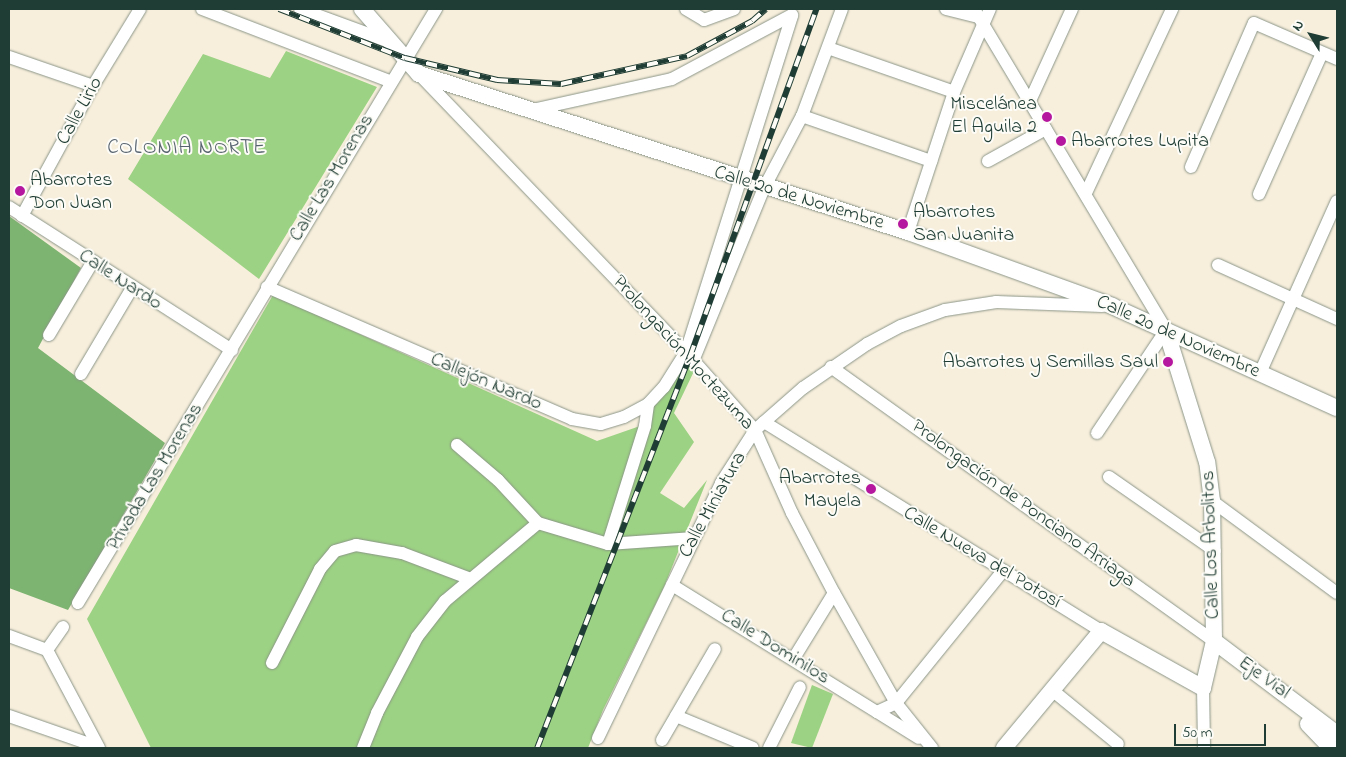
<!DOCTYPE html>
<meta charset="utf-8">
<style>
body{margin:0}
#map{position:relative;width:1346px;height:757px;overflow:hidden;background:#f7eedc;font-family:"Indie Flower",sans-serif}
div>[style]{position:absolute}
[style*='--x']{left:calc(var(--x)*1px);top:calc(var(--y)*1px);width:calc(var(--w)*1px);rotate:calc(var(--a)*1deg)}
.green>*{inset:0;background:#9cd283}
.forest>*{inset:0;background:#7db471}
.roads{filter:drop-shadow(0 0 1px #8b9688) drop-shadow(0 0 1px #8b9688)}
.minor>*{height:12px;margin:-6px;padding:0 6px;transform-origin:6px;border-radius:6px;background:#fff}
.major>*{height:16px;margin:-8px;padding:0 8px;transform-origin:8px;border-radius:8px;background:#fff}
.rail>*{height:5.5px;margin-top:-2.75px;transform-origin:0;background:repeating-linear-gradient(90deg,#fdfcf7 0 11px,#1f3d34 0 22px);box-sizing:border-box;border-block:1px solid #1f3d34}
.dots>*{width:14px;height:14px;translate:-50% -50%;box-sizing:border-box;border:2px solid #fdfcf7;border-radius:50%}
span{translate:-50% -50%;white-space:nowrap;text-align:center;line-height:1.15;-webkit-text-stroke:4px #fdfcf7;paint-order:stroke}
.poi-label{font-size:20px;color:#1f3d34}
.right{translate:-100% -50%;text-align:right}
.left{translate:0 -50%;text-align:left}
.street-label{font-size:20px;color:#1f3d34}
.neighbourhood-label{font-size:21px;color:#57636f;letter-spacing:1px}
.frame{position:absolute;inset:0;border:10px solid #1f3d34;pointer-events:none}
.north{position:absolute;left:1286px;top:10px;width:50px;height:50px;-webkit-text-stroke:4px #fdfcf7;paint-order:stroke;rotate:306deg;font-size:14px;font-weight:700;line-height:20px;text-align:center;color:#1f3d34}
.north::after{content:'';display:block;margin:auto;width:18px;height:22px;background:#1f3d34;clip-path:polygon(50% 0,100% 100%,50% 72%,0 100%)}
.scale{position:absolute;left:1174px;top:724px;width:92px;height:22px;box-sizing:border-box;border:2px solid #1f3d34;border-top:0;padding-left:6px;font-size:15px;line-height:18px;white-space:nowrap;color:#1f3d34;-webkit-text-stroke:4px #fdfcf7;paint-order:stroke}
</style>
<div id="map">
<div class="green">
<i style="clip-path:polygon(286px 51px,377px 87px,259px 279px,128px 179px,203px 54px,270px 78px)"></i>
<i style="clip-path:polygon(273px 295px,597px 441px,640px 426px,684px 358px,696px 367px,674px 413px,694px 442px,660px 493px,684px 508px,707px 480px,664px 587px,603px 710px,588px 748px,151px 748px,87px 619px)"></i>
<i style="clip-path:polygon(812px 685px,833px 694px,812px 748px,791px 743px)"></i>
</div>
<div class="forest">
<i style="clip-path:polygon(9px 216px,81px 268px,38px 348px,165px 443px,68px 610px,9px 588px)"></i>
</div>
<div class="roads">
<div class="minor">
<i style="--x:202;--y:9;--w:201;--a:21"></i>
<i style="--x:300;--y:9;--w:96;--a:20.1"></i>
<i style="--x:686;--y:9;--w:21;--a:31"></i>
<i style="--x:704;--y:20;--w:32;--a:-20"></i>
<i style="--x:946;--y:9;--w:34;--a:14"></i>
<i style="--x:974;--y:9;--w:374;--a:59.1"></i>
<i style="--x:1166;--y:330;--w:124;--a:123.8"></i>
<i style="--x:828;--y:48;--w:133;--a:19.2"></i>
<i style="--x:9;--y:57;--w:89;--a:19"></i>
<i style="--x:419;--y:74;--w:385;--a:46.2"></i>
<i style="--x:686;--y:352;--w:104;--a:48.5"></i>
<i style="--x:755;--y:430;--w:91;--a:66"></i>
<i style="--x:792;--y:513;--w:90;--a:62.3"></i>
<i style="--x:834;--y:593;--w:126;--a:60.6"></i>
<i style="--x:896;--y:703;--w:58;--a:51.3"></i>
<i style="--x:1029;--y:103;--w:103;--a:-65.4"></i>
<i style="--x:532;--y:110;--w:143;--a:-12.5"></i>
<i style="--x:672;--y:79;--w:136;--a:-28.1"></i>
<i style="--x:802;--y:116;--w:137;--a:19.2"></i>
<i style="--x:988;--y:161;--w:66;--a:-28.9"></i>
<i style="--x:1191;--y:167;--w:157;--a:-66.4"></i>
<i style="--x:1254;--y:23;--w:90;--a:23.4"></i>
<i style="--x:1086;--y:193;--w:203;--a:-64.9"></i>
<i style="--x:1259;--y:194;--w:154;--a:-65.9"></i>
<i style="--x:9;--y:207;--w:265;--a:32.7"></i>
<i style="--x:22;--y:216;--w:148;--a:-61.4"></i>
<i style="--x:93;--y:86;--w:90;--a:-58.6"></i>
<i style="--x:908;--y:232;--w:147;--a:-71.8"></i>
<i style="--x:954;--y:92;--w:90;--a:-66.6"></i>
<i style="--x:1218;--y:265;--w:131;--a:24.4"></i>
<i style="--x:267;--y:287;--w:332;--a:23.4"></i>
<i style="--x:572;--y:419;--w:29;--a:10"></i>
<i style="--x:601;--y:424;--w:24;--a:-17"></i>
<i style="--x:624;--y:417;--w:27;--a:-28"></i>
<i style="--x:648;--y:404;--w:23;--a:-47"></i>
<i style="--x:664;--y:387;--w:41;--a:-57.8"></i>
<i style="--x:686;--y:352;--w:353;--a:-72.5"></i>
<i style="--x:49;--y:335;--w:84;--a:-59.2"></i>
<i style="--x:693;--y:361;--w:187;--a:-67.7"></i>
<i style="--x:764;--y:188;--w:81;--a:-62.2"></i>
<i style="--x:802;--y:116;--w:114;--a:-69.5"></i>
<i style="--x:831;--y:367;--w:471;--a:35.6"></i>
<i style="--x:1260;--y:373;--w:188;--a:-65.9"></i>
<i style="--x:81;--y:374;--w:100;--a:-59.3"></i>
<i style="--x:764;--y:422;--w:397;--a:31.8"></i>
<i style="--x:457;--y:445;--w:54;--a:40.5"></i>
<i style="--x:498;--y:480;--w:59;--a:47.1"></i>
<i style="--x:538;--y:523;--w:73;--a:16.7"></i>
<i style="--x:608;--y:544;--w:86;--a:-4"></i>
<i style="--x:1109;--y:477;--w:129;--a:34.9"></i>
<i style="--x:1212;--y:501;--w:155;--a:36.4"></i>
<i style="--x:608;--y:544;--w:124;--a:-72.6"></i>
<i style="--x:645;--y:426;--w:22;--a:-82"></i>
<i style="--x:672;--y:585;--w:241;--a:31.8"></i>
<i style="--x:877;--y:712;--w:21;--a:-25"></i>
<i style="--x:896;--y:703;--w:170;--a:-51"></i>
<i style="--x:78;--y:603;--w:694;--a:-58.92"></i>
<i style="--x:9;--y:636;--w:40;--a:20.2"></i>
<i style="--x:47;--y:650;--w:111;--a:62"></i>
<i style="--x:47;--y:650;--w:28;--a:-55"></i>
<i style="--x:794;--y:658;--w:76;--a:-58.4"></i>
<i style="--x:272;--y:663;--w:106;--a:-62.9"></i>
<i style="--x:320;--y:569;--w:23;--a:-50"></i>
<i style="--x:335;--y:551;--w:22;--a:-16"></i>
<i style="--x:356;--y:545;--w:47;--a:9.9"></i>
<i style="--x:402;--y:553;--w:71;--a:20.7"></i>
<i style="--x:1203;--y:688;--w:60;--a:89"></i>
<i style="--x:1052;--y:690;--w:85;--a:39.3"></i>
<i style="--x:877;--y:712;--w:49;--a:31.8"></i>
<i style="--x:9;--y:716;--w:94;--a:19.2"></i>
<i style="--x:676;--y:716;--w:83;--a:22.6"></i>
<i style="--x:598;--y:738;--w:283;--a:-64.2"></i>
<i style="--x:721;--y:483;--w:63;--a:-57.3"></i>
<i style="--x:755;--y:430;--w:64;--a:-41.2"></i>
<i style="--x:803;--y:388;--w:78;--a:-34.5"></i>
<i style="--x:867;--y:344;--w:38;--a:-28"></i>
<i style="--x:901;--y:326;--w:47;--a:-20"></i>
<i style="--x:945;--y:310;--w:52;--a:-8.9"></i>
<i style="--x:996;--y:302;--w:106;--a:2.2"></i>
<i style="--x:662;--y:740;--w:105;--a:-59.8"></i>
<i style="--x:363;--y:748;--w:38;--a:-68"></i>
<i style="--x:377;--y:713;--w:86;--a:-62.2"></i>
<i style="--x:417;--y:637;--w:46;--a:-52.1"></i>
<i style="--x:445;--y:601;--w:121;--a:-40"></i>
<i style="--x:769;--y:748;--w:68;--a:-63.1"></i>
</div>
<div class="major">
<i style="--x:362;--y:9;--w:86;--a:48.8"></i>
<i style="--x:419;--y:74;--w:514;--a:17.91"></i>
<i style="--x:908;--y:232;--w:217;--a:19.9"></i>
<i style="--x:1112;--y:306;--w:247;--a:24.4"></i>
<i style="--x:1214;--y:641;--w:154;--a:37.1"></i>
<i style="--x:1308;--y:724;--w:33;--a:46"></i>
<i style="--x:1004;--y:748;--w:152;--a:-50.3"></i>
<i style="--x:1101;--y:631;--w:117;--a:29.2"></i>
<i style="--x:1203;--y:688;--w:48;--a:-76.8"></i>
<i style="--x:1214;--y:641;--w:140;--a:-90.8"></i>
<i style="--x:1212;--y:501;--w:39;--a:-97"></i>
<i style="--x:1207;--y:462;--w:138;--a:-107.3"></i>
</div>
</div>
<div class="rail">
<i style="--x:279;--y:9;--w:135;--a:21.3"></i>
<i style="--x:405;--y:58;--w:95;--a:13.4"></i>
<i style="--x:497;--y:80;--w:64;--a:3.6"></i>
<i style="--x:561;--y:84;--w:129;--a:-12.5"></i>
<i style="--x:687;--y:56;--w:74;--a:-28.3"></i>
<i style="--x:752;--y:21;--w:18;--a:-41"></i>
<i style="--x:537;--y:748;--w:421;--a:-68.7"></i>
<i style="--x:690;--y:356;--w:369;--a:-70"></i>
</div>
<div class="dots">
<i style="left:1047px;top:117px;background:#b5179e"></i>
<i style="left:1061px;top:141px;background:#b5179e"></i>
<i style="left:20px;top:191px;background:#b5179e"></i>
<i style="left:903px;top:224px;background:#b5179e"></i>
<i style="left:1168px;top:362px;background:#b5179e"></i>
<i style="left:871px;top:489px;background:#b5179e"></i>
</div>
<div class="poi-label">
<span class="right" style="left:1037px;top:116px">Miscelánea<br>El Aguila 2</span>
<span class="left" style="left:1071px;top:141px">Abarrotes Lupita</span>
<span class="left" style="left:30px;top:192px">Abarrotes<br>Don Juan</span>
<span class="left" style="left:913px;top:224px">Abarrotes<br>San Juanita</span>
<span class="right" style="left:1158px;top:362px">Abarrotes y Semillas Saul</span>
<span class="right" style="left:861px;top:490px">Abarrotes<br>Mayela</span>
</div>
<div class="street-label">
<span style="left:80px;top:111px;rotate:-61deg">Calle Lirio</span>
<span style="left:332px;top:178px;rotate:-59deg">Calle Las Morenas</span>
<span style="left:799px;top:198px;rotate:17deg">Calle 20 de Noviembre</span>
<span style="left:120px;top:280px;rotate:33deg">Calle Nardo</span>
<span style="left:1178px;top:337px;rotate:24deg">Calle 20 de Noviembre</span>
<span style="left:683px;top:353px;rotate:48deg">Prolongación Moctezuma</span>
<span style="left:486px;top:382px;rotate:23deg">Callejón Nardo</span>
<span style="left:155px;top:477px;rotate:-59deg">Privada Las Morenas</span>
<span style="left:1023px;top:504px;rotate:36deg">Prolongación de Ponciano Arriaga</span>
<span style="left:713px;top:505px;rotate:-61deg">Calle Miniatura</span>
<span style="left:1211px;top:545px;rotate:-92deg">Calle Los Arbolitos</span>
<span style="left:982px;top:558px;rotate:31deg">Calle Nueva del Potosí</span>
<span style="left:775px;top:647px;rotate:32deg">Calle Dominilos</span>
<span style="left:1264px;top:678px;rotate:36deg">Eje Vial</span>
</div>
<div class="neighbourhood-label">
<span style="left:187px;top:148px">COLONIA NORTE</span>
</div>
<div class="frame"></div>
<div class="north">N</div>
<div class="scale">50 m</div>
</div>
